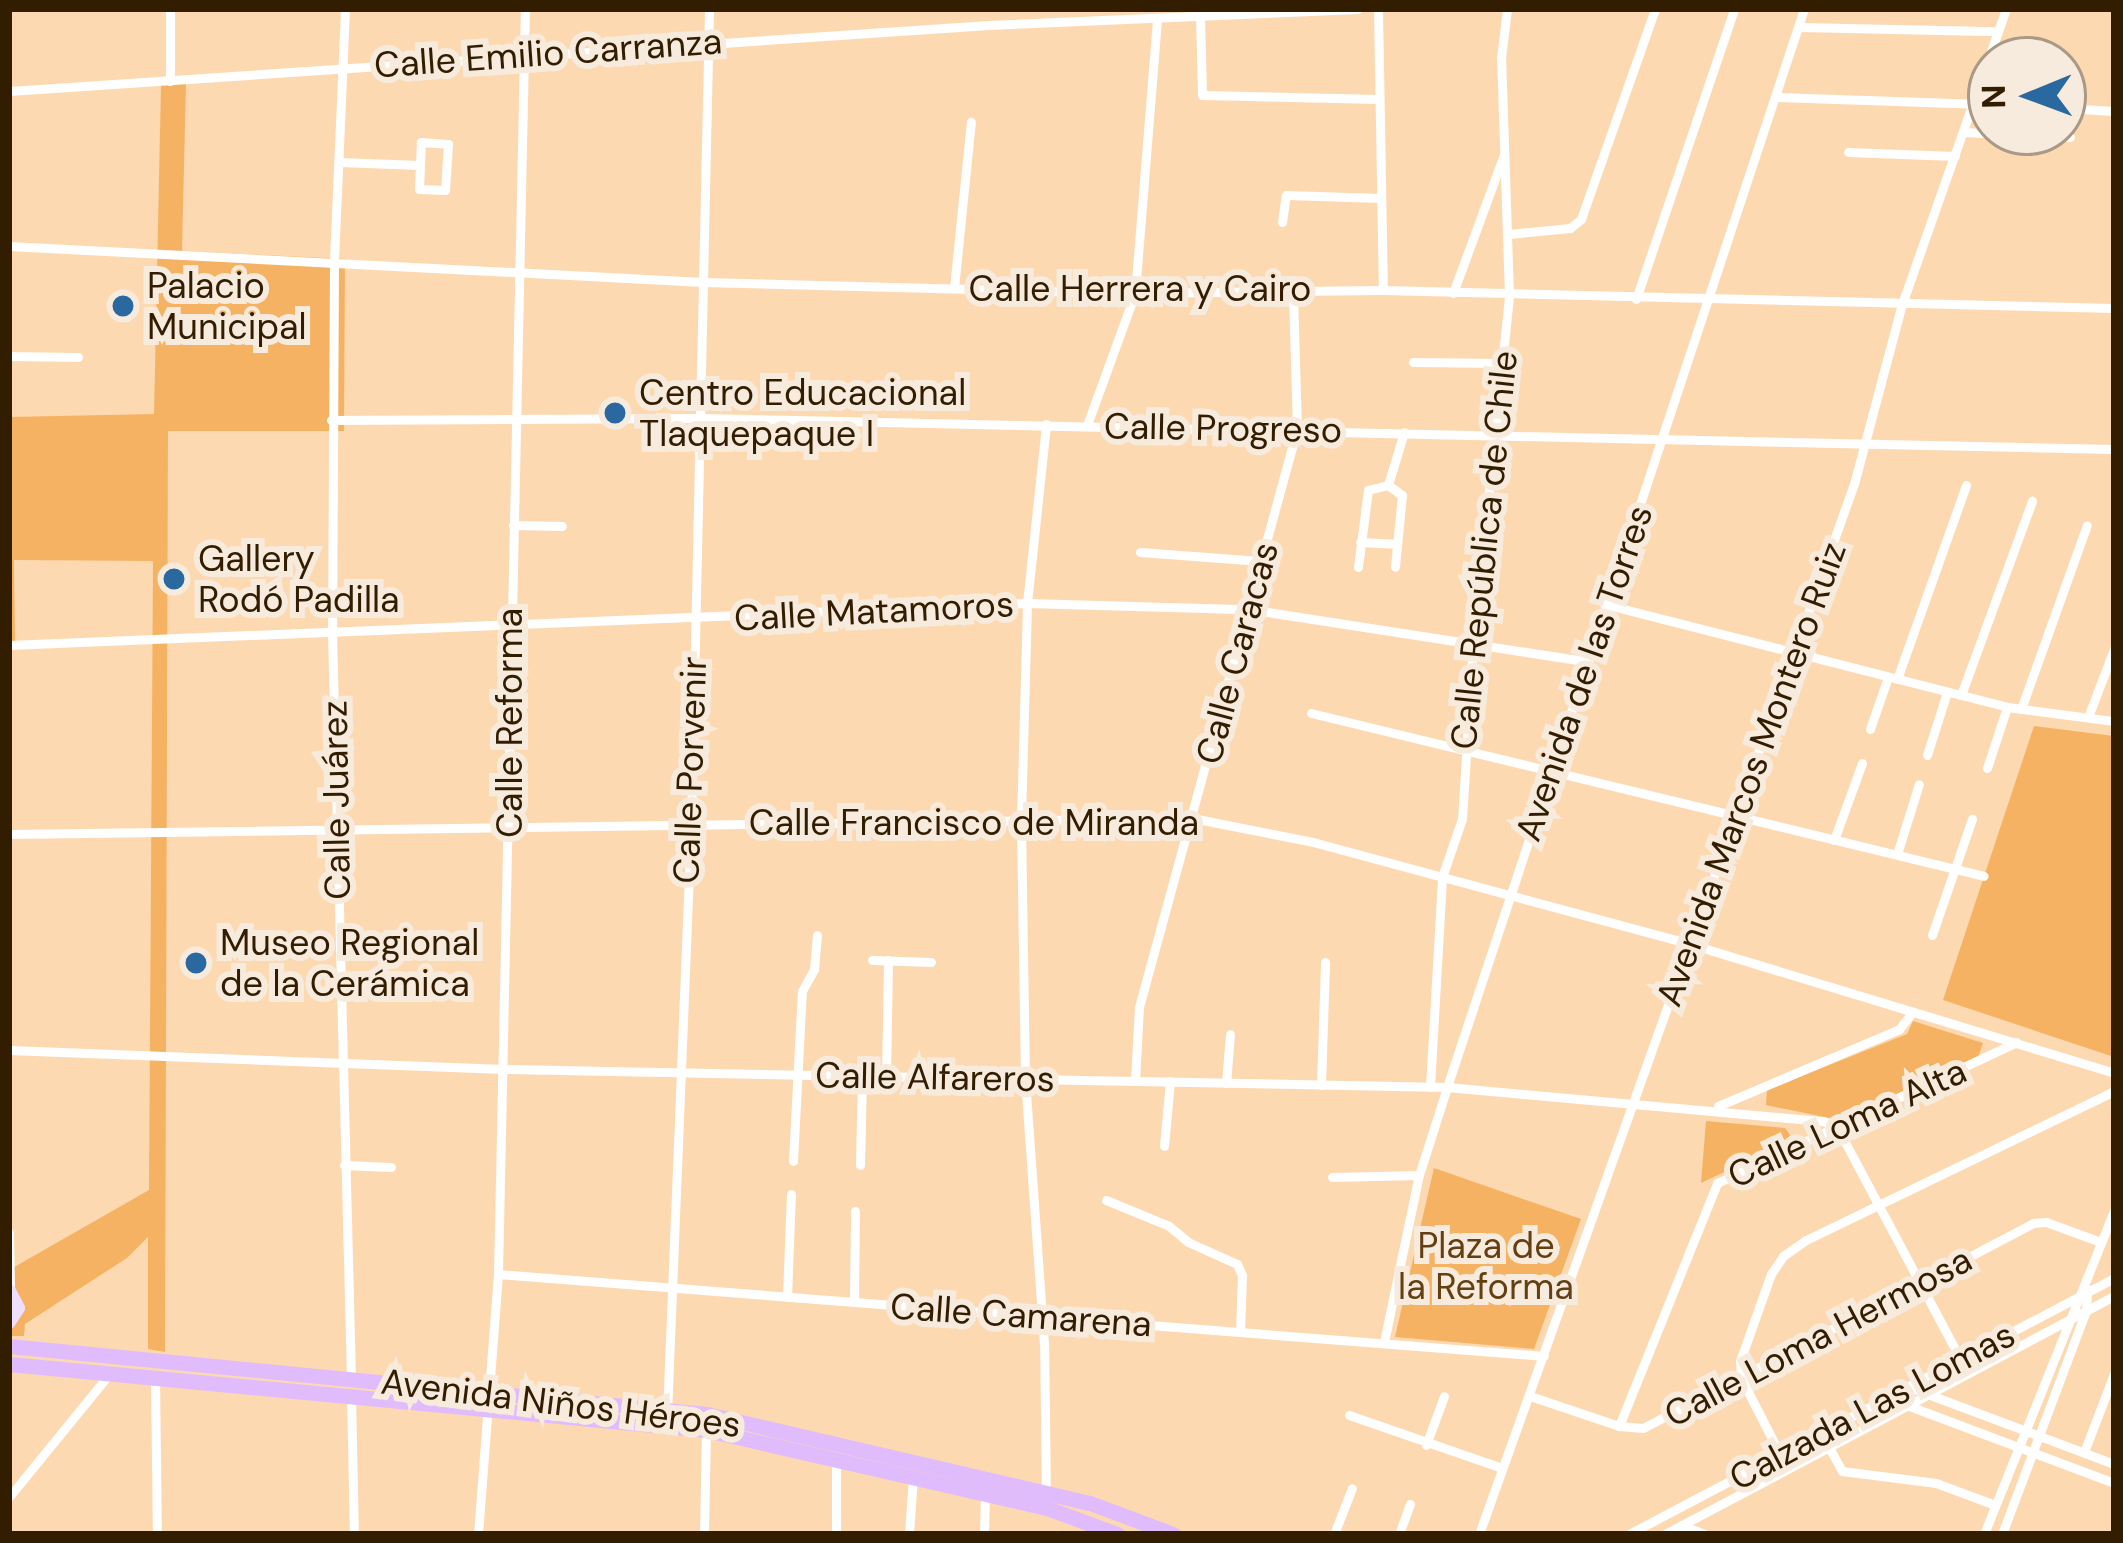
<!DOCTYPE html>
<meta charset="utf-8">
<style>
body{margin:0}
#map{position:relative;width:2123px;height:1543px;overflow:hidden;background:#fdd9b2;font-family:"DM Sans",sans-serif}
div>[style]{position:absolute}
[style*='--x']{left:calc(var(--x)*1px);top:calc(var(--y)*1px);width:calc(var(--w)*1px);rotate:calc(var(--a)*1deg)}
.green>*{inset:0;background:#f6b263}
.street>*{height:9px;margin:-4.5px;padding:0 4.5px;transform-origin:4.5px;border-radius:4.5px;background:#fff}
.secondary>*{height:14px;margin:-7px;padding:0 7px;transform-origin:7px;border-radius:7px;background:#f0defe}
.primary>*{height:15px;margin:-7.5px;padding:0 7.5px;transform-origin:7.5px;border-radius:7.5px;background:#e0bcfd}
.dots>*{width:33px;height:33px;translate:-50% -50%;box-sizing:border-box;border:6px solid #f7ebde;border-radius:50%}
span{translate:-50% -50%;white-space:nowrap;text-align:center;line-height:1.15;-webkit-text-stroke:12px #f7ebde;paint-order:stroke}
.street-label{font-size:36px;color:#331d01}
.poi-label{font-size:36px;color:#331d01}
.left{translate:0 -50%;text-align:left}
.park-label{font-size:36px;color:#633f11}
.frame{position:absolute;inset:0;border:12px solid #331d01;pointer-events:none}
.north{position:absolute;left:1967px;top:36px;width:120px;height:120px;box-sizing:border-box;background:#f7ebde;border:3px solid #a99986;border-radius:50%;rotate:269deg;font-size:33px;font-weight:700;line-height:48px;text-align:center;color:#331d01}
.north::after{content:'';display:block;margin:auto;width:42px;height:54px;background:#2a699f;clip-path:polygon(50% 0,100% 100%,50% 72%,0 100%)}
</style>
<div id="map">
<div class="green">
<i style="clip-path:polygon(186px 83px,182px 251px,345px 259px,344px 431px,168px 431px,165px 1352px,148px 1349px,148px 1237px,127px 1258px,25px 1324px,24px 1336px,9px 1336px,9px 1270px,149px 1190px,153px 561px,14px 560px,15px 641px,9px 641px,9px 417px,154px 414px,161px 85px)"></i>
<i style="clip-path:polygon(2034px 726px,2114px 736px,2114px 1057px,1943px 1000px)"></i>
<i style="clip-path:polygon(1913px 1021px,1983px 1043px,1978px 1057px,1839px 1120px,1766px 1105px,1767px 1090px,1907px 1034px)"></i>
<i style="clip-path:polygon(1706px 1121px,1785px 1128px,1790px 1135px,1786px 1143px,1701px 1183px)"></i>
<i style="clip-path:polygon(1434px 1168px,1581px 1219px,1534px 1349px,1395px 1337px)"></i>
</div>
<div class="street">
<i style="--x:345;--y:9;--w:256;--a:92.5"></i>
<i style="--x:334;--y:265;--w:367;--a:90.3"></i>
<i style="--x:332;--y:632;--w:747;--a:88.54"></i>
<i style="--x:1378;--y:9;--w:281;--a:89"></i>
<i style="--x:1200;--y:16;--w:79;--a:88.5"></i>
<i style="--x:1202;--y:95;--w:177;--a:1.3"></i>
<i style="--x:1799;--y:27;--w:199;--a:1.2"></i>
<i style="--x:170;--y:81;--w:72;--a:-90"></i>
<i style="--x:9;--y:91;--w:982;--a:-3.85"></i>
<i style="--x:989;--y:25;--w:369;--a:-2.5"></i>
<i style="--x:1776;--y:97;--w:215;--a:1.9"></i>
<i style="--x:2063;--y:108;--w:51;--a:3.4"></i>
<i style="--x:1963;--y:132;--w:107;--a:2.7"></i>
<i style="--x:421;--y:142;--w:27;--a:4"></i>
<i style="--x:448;--y:144;--w:46;--a:93.7"></i>
<i style="--x:445;--y:190;--w:26;--a:-178"></i>
<i style="--x:419;--y:189;--w:47;--a:-87.6"></i>
<i style="--x:1848;--y:152;--w:107;--a:2.1"></i>
<i style="--x:339;--y:162;--w:81;--a:2.1"></i>
<i style="--x:1282;--y:222;--w:27;--a:-82"></i>
<i style="--x:1286;--y:195;--w:95;--a:1.8"></i>
<i style="--x:1509;--y:234;--w:61;--a:-5.6"></i>
<i style="--x:1570;--y:228;--w:14;--a:-39"></i>
<i style="--x:1581;--y:219;--w:223;--a:-70.6"></i>
<i style="--x:9;--y:246;--w:695;--a:2.97"></i>
<i style="--x:703;--y:282;--w:432;--a:1.5"></i>
<i style="--x:1135;--y:293;--w:248;--a:-0.7"></i>
<i style="--x:1383;--y:290;--w:731;--a:1.41"></i>
<i style="--x:954;--y:288;--w:167;--a:-84.2"></i>
<i style="--x:1453;--y:293;--w:145;--a:-69.8"></i>
<i style="--x:1636;--y:299;--w:306;--a:-71.3"></i>
<i style="--x:9;--y:356;--w:69;--a:0.8"></i>
<i style="--x:1413;--y:362;--w:89;--a:0.6"></i>
<i style="--x:331;--y:420;--w:370;--a:-0.3"></i>
<i style="--x:701;--y:418;--w:1413;--a:1.26"></i>
<i style="--x:1087;--y:425;--w:140;--a:-70"></i>
<i style="--x:1135;--y:293;--w:276;--a:-85.4"></i>
<i style="--x:1388;--y:485;--w:55;--a:-73.2"></i>
<i style="--x:513;--y:525;--w:49;--a:1.2"></i>
<i style="--x:1360;--y:542;--w:35;--a:3"></i>
<i style="--x:1140;--y:552;--w:121;--a:4.3"></i>
<i style="--x:1358;--y:567;--w:78;--a:-82.6"></i>
<i style="--x:1368;--y:490;--w:21;--a:-14"></i>
<i style="--x:1388;--y:485;--w:17;--a:36"></i>
<i style="--x:1402;--y:495;--w:72;--a:95.6"></i>
<i style="--x:1604;--y:604;--w:416;--a:14.3"></i>
<i style="--x:2007;--y:707;--w:108;--a:7.5"></i>
<i style="--x:9;--y:645;--w:1019;--a:-2.36"></i>
<i style="--x:1027;--y:603;--w:221;--a:1.6"></i>
<i style="--x:1248;--y:609;--w:340;--a:8.8"></i>
<i style="--x:1897;--y:679;--w:206;--a:-70.4"></i>
<i style="--x:1961;--y:695;--w:207;--a:-69.9"></i>
<i style="--x:2021;--y:709;--w:195;--a:-70.3"></i>
<i style="--x:1311;--y:713;--w:692;--a:13.61"></i>
<i style="--x:2088;--y:717;--w:73;--a:-69.1"></i>
<i style="--x:1870;--y:729;--w:55;--a:-70.9"></i>
<i style="--x:1927;--y:755;--w:66;--a:-72.4"></i>
<i style="--x:1987;--y:768;--w:64;--a:-71.8"></i>
<i style="--x:9;--y:834;--w:1183;--a:-0.77"></i>
<i style="--x:1192;--y:818;--w:123;--a:11.2"></i>
<i style="--x:1313;--y:842;--w:391;--a:15.1"></i>
<i style="--x:1690;--y:944;--w:443;--a:16.9"></i>
<i style="--x:1834;--y:840;--w:82;--a:-70"></i>
<i style="--x:1897;--y:854;--w:73;--a:-72.6"></i>
<i style="--x:1932;--y:935;--w:123;--a:-71"></i>
<i style="--x:872;--y:960;--w:59;--a:1.9"></i>
<i style="--x:9;--y:1050;--w:495;--a:2.2"></i>
<i style="--x:504;--y:1069;--w:943;--a:1.09"></i>
<i style="--x:1447;--y:1087;--w:378;--a:5.2"></i>
<i style="--x:1823;--y:1121;--w:15;--a:23"></i>
<i style="--x:1837;--y:1127;--w:264;--a:62"></i>
<i style="--x:886;--y:1076;--w:116;--a:-89"></i>
<i style="--x:1135;--y:1081;--w:74;--a:-86.9"></i>
<i style="--x:1139;--y:1007;--w:599;--a:-74.71"></i>
<i style="--x:1297;--y:429;--w:138;--a:-91.7"></i>
<i style="--x:1226;--y:1083;--w:49;--a:-85.3"></i>
<i style="--x:1321;--y:1085;--w:123;--a:-88.1"></i>
<i style="--x:1430;--y:1087;--w:210;--a:-86.7"></i>
<i style="--x:1442;--y:877;--w:61;--a:-71"></i>
<i style="--x:1462;--y:819;--w:174;--a:-86.4"></i>
<i style="--x:1473;--y:645;--w:352;--a:-84.1"></i>
<i style="--x:1509;--y:295;--w:237;--a:-91.9"></i>
<i style="--x:1501;--y:58;--w:49;--a:-83"></i>
<i style="--x:1718;--y:1106;--w:197;--a:-23"></i>
<i style="--x:1899;--y:1029;--w:22;--a:-51"></i>
<i style="--x:1164;--y:1146;--w:65;--a:-84.7"></i>
<i style="--x:793;--y:1161;--w:170;--a:-87"></i>
<i style="--x:802;--y:991;--w:25;--a:-61"></i>
<i style="--x:814;--y:969;--w:34;--a:-85"></i>
<i style="--x:344;--y:1165;--w:47;--a:2.4"></i>
<i style="--x:860;--y:1165;--w:89;--a:-88.7"></i>
<i style="--x:1332;--y:1177;--w:87;--a:-1.3"></i>
<i style="--x:1106;--y:1200;--w:68;--a:22.4"></i>
<i style="--x:1169;--y:1226;--w:25;--a:40"></i>
<i style="--x:1188;--y:1242;--w:54;--a:24.2"></i>
<i style="--x:1237;--y:1264;--w:12;--a:66"></i>
<i style="--x:1242;--y:1275;--w:56;--a:92"></i>
<i style="--x:9;--y:1232;--w:60;--a:89"></i>
<i style="--x:498;--y:1274;--w:1049;--a:4.48"></i>
<i style="--x:787;--y:1297;--w:103;--a:-87.8"></i>
<i style="--x:854;--y:1302;--w:91;--a:-89.4"></i>
<i style="--x:1384;--y:1342;--w:171;--a:-78.2"></i>
<i style="--x:1419;--y:1175;--w:92;--a:-72.3"></i>
<i style="--x:1447;--y:1087;--w:1136;--a:-71.68"></i>
<i style="--x:155;--y:1377;--w:157;--a:89.3"></i>
<i style="--x:1909;--y:1387;--w:219;--a:20.6"></i>
<i style="--x:351;--y:1395;--w:139;--a:88.8"></i>
<i style="--x:1530;--y:1396;--w:94;--a:18.6"></i>
<i style="--x:1619;--y:1426;--w:24;--a:5"></i>
<i style="--x:1643;--y:1428;--w:441;--a:-27.7"></i>
<i style="--x:2033;--y:1223;--w:13;--a:-4"></i>
<i style="--x:2046;--y:1222;--w:59;--a:20"></i>
<i style="--x:1888;--y:1398;--w:241;--a:20.6"></i>
<i style="--x:667;--y:1414;--w:591;--a:-87.67"></i>
<i style="--x:691;--y:823;--w:814;--a:-88.73"></i>
<i style="--x:1349;--y:1415;--w:162;--a:19.1"></i>
<i style="--x:1619;--y:1426;--w:262;--a:-68"></i>
<i style="--x:1717;--y:1183;--w:331;--a:-25.2"></i>
<i style="--x:1821;--y:1433;--w:43;--a:61.1"></i>
<i style="--x:1842;--y:1471;--w:95;--a:7.3"></i>
<i style="--x:1936;--y:1483;--w:63;--a:20.4"></i>
<i style="--x:1426;--y:1445;--w:52;--a:-69.8"></i>
<i style="--x:2084;--y:1452;--w:84;--a:-69"></i>
<i style="--x:1780;--y:1454;--w:85;--a:-117.2"></i>
<i style="--x:1741;--y:1378;--w:17;--a:-93"></i>
<i style="--x:1740;--y:1361;--w:92;--a:-70.4"></i>
<i style="--x:1771;--y:1274;--w:22;--a:-56"></i>
<i style="--x:1783;--y:1256;--w:28;--a:-35"></i>
<i style="--x:1806;--y:1240;--w:342;--a:-25.8"></i>
<i style="--x:836;--y:1459;--w:75;--a:90"></i>
<i style="--x:9;--y:1497;--w:160;--a:-50.8"></i>
<i style="--x:1046;--y:1497;--w:153;--a:-90.7"></i>
<i style="--x:1044;--y:1344;--w:267;--a:-94.1"></i>
<i style="--x:1025;--y:1078;--w:258;--a:-90.9"></i>
<i style="--x:1021;--y:820;--w:217;--a:-88.4"></i>
<i style="--x:1027;--y:603;--w:180;--a:-83.9"></i>
<i style="--x:1681;--y:1525;--w:26;--a:21"></i>
<i style="--x:478;--y:1534;--w:261;--a:-85.6"></i>
<i style="--x:498;--y:1274;--w:1265;--a:-88.78"></i>
<i style="--x:704;--y:1534;--w:104;--a:-88.9"></i>
<i style="--x:909;--y:1534;--w:57;--a:-86"></i>
<i style="--x:984;--y:1534;--w:41;--a:-88.6"></i>
<i style="--x:1334;--y:1534;--w:49;--a:-68.6"></i>
<i style="--x:1399;--y:1534;--w:32;--a:-70"></i>
<i style="--x:1479;--y:1534;--w:1115;--a:-70.35"></i>
<i style="--x:1854;--y:484;--w:186;--a:-75.1"></i>
<i style="--x:1902;--y:304;--w:313;--a:-70.6"></i>
<i style="--x:1629;--y:1534;--w:548;--a:-27.83"></i>
<i style="--x:1665;--y:1534;--w:508;--a:-27.93"></i>
<i style="--x:1984;--y:1534;--w:348;--a:-68.1"></i>
<i style="--x:2002;--y:1534;--w:238;--a:-69.4"></i>
<i style="--x:2086;--y:1311;--w:22;--a:-87"></i>
</div>
<div class="secondary">
<i style="--x:9;--y:1291;--w:19;--a:62"></i>
<i style="--x:18;--y:1308;--w:17;--a:123"></i>
</div>
<div class="primary">
<i style="--x:9;--y:1346;--w:701;--a:5.56"></i>
<i style="--x:707;--y:1414;--w:393;--a:13.1"></i>
<i style="--x:1090;--y:1503;--w:89;--a:20.5"></i>
<i style="--x:9;--y:1364;--w:700;--a:5.41"></i>
<i style="--x:706;--y:1430;--w:350;--a:12.9"></i>
<i style="--x:1047;--y:1508;--w:75;--a:20.4"></i>
</div>
<div class="dots">
<i style="left:123px;top:306px;background:#2a699f"></i>
<i style="left:615px;top:413px;background:#2a699f"></i>
<i style="left:174px;top:579px;background:#2a699f"></i>
<i style="left:196px;top:963px;background:#2a699f"></i>
</div>
<div class="street-label">
<span style="left:548px;top:53px;rotate:-4deg">Calle Emilio Carranza</span>
<span style="left:1140px;top:289px">Calle Herrera y Cairo</span>
<span style="left:1223px;top:428px;rotate:1deg">Calle Progreso</span>
<span style="left:1484px;top:550px;rotate:-84deg">Calle República de Chile</span>
<span style="left:874px;top:611px;rotate:-3deg">Calle Matamoros</span>
<span style="left:1237px;top:653px;rotate:-75deg">Calle Caracas</span>
<span style="left:1584px;top:673px;rotate:-71deg">Avenida de las Torres</span>
<span style="left:510px;top:723px;rotate:-90deg">Calle Reforma</span>
<span style="left:690px;top:770px;rotate:-88deg">Calle Porvenir</span>
<span style="left:1751px;top:774px;rotate:-70deg">Avenida Marcos Montero Ruiz</span>
<span style="left:336px;top:800px;rotate:-91deg">Calle Juárez</span>
<span style="left:974px;top:823px">Calle Francisco de Miranda</span>
<span style="left:935px;top:1077px;rotate:1deg">Calle Alfareros</span>
<span style="left:1847px;top:1123px;rotate:-25deg">Calle Loma Alta</span>
<span style="left:1021px;top:1315px;rotate:4deg">Calle Camarena</span>
<span style="left:1818px;top:1337px;rotate:-28deg">Calle Loma Hermosa</span>
<span style="left:561px;top:1403px;rotate:7deg">Avenida Niños Héroes</span>
<span style="left:1872px;top:1406px;rotate:-28deg">Calzada Las Lomas</span>
</div>
<div class="poi-label">
<span class="left" style="left:147px;top:306px">Palacio<br>Municipal</span>
<span class="left" style="left:639px;top:413px">Centro Educacional<br>Tlaquepaque I</span>
<span class="left" style="left:198px;top:579px">Gallery<br>Rodó Padilla</span>
<span class="left" style="left:220px;top:963px">Museo Regional<br>de la Cerámica</span>
</div>
<div class="park-label">
<span style="left:1486px;top:1266px">Plaza de<br>la Reforma</span>
</div>
<div class="frame"></div>
<div class="north">N</div>
</div>
